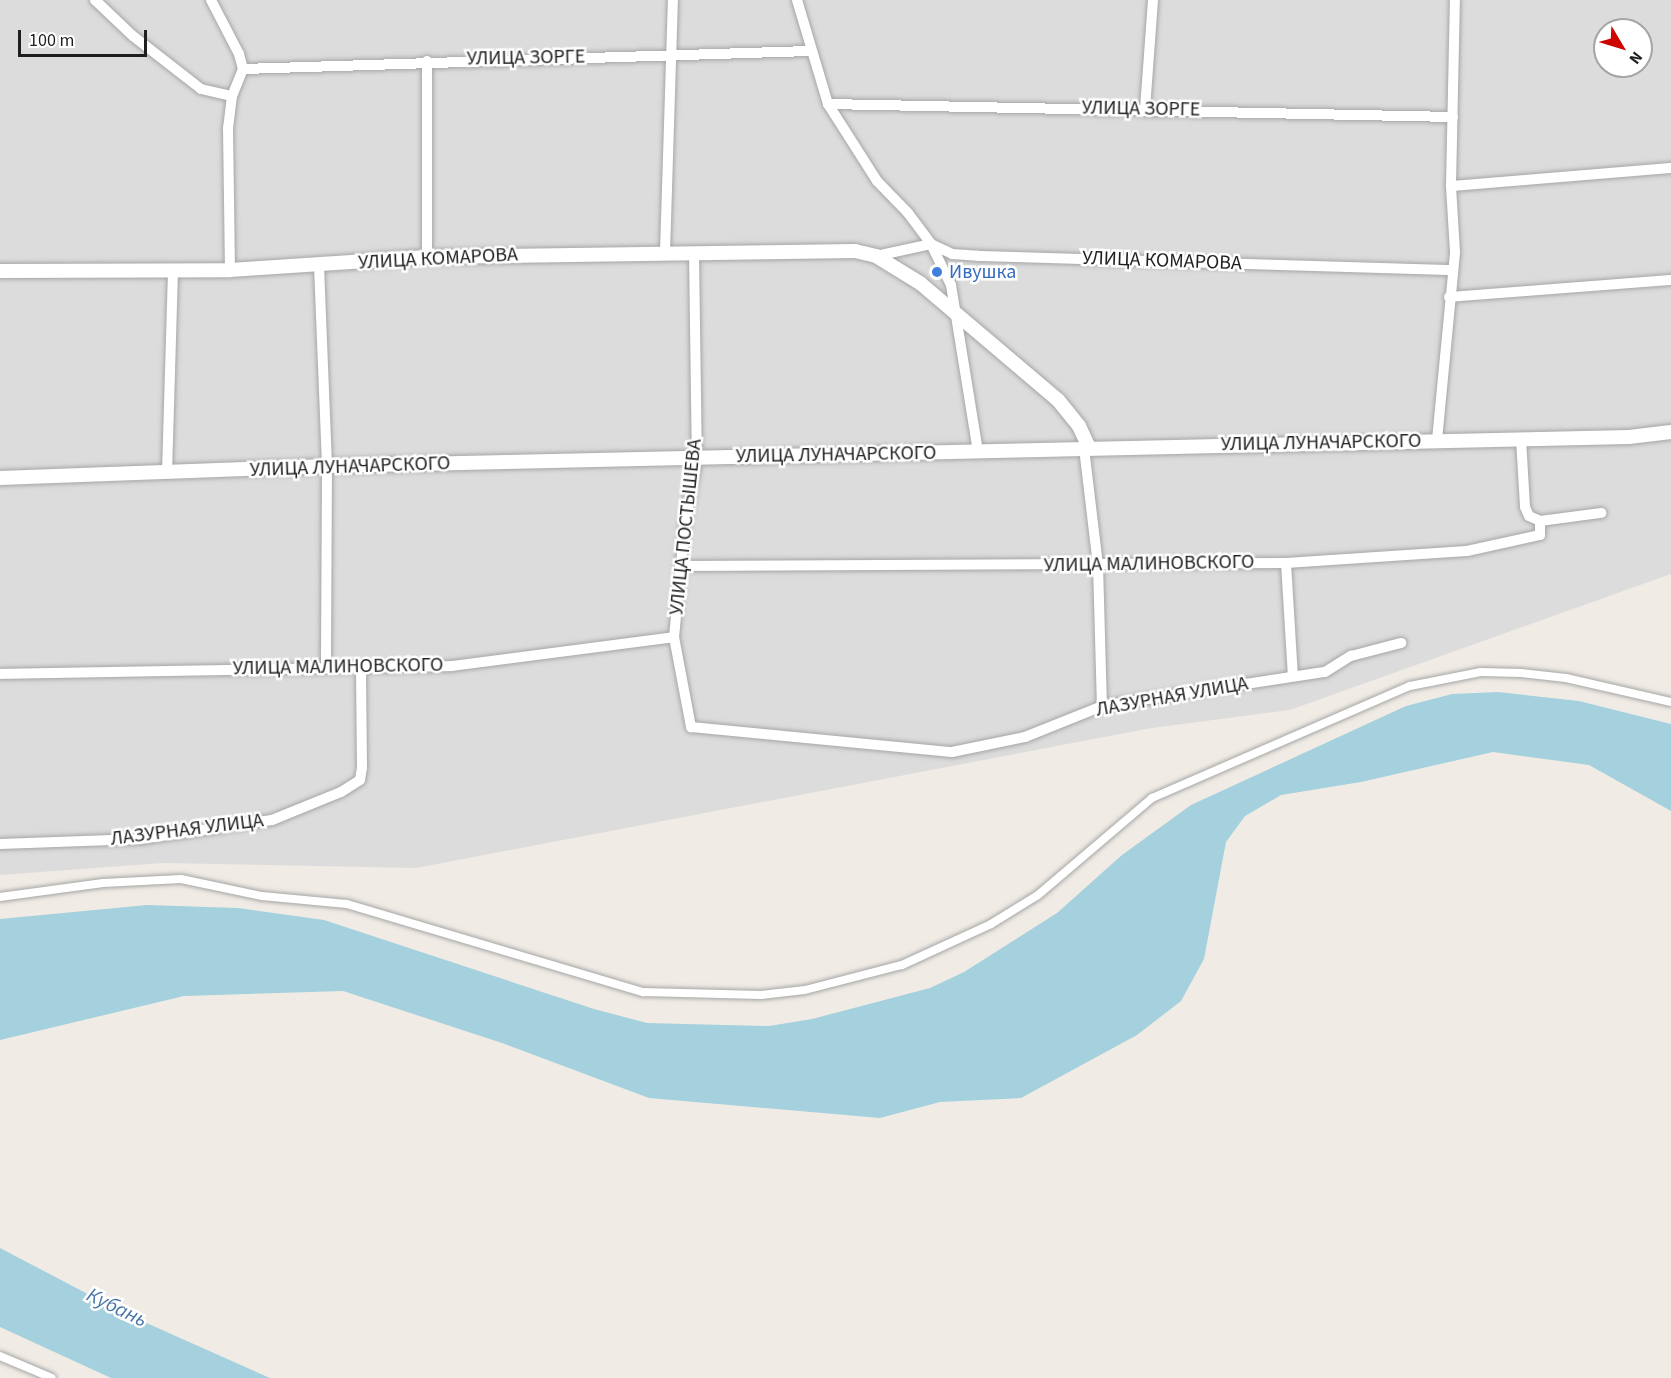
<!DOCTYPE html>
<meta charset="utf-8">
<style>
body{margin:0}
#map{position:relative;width:1671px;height:1378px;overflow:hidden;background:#f0ece5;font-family:"Source Sans 3",sans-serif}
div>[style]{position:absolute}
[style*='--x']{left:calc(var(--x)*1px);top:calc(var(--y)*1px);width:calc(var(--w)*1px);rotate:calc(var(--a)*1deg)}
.residential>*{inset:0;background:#dddcdc}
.water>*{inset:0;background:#a5d0dd}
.roads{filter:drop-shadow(0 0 2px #a6a6a6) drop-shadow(0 0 2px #a6a6a6)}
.pedestrian>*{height:8px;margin:-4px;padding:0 4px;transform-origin:4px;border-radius:4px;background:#fff}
.minor>*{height:10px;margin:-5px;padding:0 5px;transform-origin:5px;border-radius:5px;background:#fff}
.tertiary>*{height:14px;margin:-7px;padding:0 7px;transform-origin:7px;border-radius:7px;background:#fff}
.dots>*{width:16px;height:16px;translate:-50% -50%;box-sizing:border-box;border:3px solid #fff;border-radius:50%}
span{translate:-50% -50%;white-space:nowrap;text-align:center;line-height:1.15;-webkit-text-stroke:5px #fff;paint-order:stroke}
.street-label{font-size:20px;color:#1f1f1f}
.shop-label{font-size:20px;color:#366cbe}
.left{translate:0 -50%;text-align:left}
.water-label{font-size:21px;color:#4876a7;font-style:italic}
.north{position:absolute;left:1593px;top:18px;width:60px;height:60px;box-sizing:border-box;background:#fff;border:2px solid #a5a5a5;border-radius:50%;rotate:128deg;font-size:16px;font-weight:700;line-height:24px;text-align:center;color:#1f1f1f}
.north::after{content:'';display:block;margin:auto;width:21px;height:27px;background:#cd0400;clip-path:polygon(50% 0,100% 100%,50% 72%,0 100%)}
.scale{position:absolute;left:18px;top:30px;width:129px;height:27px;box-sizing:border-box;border:3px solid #1f1f1f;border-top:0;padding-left:8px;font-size:18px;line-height:21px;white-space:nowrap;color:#1f1f1f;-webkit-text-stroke:4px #fff;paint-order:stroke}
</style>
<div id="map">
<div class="residential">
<i style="clip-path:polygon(evenodd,0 0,1671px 0,1671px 574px,1290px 710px,1152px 728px,416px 868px,163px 863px,0 875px,0 0,1605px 30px,1641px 30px,1641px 66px,1605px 66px,1605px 30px)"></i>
</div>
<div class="water">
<i style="clip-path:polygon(1498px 692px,1579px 701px,1671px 724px,1671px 811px,1589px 765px,1493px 752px,1361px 782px,1281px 795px,1245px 816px,1226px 842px,1204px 959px,1181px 1001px,1137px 1035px,1021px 1098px,940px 1102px,880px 1118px,649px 1098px,502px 1043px,343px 991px,184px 996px,0 1040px,0 919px,147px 905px,238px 908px,324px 920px,594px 1009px,647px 1023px,769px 1026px,812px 1019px,930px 988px,964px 972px,1057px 913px,1122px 855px,1191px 805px,1406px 706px,1452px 694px)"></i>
<i style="clip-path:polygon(0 1248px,124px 1313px,270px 1378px,111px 1378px,0 1327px)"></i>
</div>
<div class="roads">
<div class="pedestrian">
<i style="--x:0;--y:897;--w:104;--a:-7.7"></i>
<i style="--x:103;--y:883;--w:78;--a:-2.9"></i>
<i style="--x:181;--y:879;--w:83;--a:11.9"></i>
<i style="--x:262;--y:896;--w:85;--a:5.4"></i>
<i style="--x:347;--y:904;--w:309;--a:16.6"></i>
<i style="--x:643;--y:992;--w:118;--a:1.5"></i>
<i style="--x:761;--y:995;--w:44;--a:-6.5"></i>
<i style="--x:805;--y:990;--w:100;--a:-14.5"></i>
<i style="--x:902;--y:965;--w:98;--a:-24.7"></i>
<i style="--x:991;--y:924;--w:55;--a:-31.7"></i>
<i style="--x:1038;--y:895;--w:150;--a:-40.4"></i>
<i style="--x:1152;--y:798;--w:281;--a:-23.5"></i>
<i style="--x:1410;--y:686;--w:72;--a:-11.2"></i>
<i style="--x:1481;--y:672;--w:40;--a:1.4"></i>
<i style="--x:1521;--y:673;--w:45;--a:6.3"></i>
<i style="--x:1566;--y:678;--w:108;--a:12.9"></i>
<i style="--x:0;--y:1356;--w:56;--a:22.9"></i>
</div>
<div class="minor">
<i style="--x:95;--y:0;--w:52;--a:43.5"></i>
<i style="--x:133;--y:36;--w:86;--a:37.9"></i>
<i style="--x:201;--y:89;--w:32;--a:13"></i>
<i style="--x:211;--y:0;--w:61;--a:62.6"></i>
<i style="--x:239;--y:54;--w:16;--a:75"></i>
<i style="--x:243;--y:69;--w:29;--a:112"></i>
<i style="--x:232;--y:96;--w:32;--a:97"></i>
<i style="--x:228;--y:128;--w:142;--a:89.2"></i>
<i style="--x:797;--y:0;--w:109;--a:73.4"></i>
<i style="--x:828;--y:104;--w:91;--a:57.5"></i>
<i style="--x:877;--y:181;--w:45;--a:45.9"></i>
<i style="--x:908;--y:213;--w:39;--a:53"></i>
<i style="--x:931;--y:244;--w:46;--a:64"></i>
<i style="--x:951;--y:285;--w:169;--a:80.8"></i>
<i style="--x:427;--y:61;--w:196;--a:90"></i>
<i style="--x:243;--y:69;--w:566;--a:-1.82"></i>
<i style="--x:828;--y:104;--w:625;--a:1.19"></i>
<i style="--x:1145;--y:109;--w:109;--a:-85.8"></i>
<i style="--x:1451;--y:186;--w:221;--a:-4.7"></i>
<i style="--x:665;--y:252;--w:252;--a:-88.2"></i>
<i style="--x:694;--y:253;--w:206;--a:89.2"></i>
<i style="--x:697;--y:459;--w:65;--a:100.6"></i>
<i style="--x:685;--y:523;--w:115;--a:95.5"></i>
<i style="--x:674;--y:637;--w:92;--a:79.3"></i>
<i style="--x:691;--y:727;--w:262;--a:5.5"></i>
<i style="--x:952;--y:752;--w:75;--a:-11.6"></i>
<i style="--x:1025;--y:737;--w:83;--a:-21.9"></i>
<i style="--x:1102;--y:706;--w:226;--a:-8.7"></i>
<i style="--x:1325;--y:672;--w:31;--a:-32"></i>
<i style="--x:1351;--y:656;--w:52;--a:-14.6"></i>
<i style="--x:876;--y:256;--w:56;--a:-12.3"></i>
<i style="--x:931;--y:244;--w:23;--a:25"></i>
<i style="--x:952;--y:254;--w:26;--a:4"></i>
<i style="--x:978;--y:256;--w:473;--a:1.7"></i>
<i style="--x:319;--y:266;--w:200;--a:87.7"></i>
<i style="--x:327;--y:466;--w:202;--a:90.3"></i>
<i style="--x:1449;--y:297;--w:223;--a:-4.4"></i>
<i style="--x:1521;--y:439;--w:68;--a:86.6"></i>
<i style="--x:1525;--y:507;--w:10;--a:66"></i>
<i style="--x:1529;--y:516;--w:12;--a:24"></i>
<i style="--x:1437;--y:440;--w:189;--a:-84.5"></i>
<i style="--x:1455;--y:252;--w:66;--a:-93.5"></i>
<i style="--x:1451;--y:186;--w:186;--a:-88.8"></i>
<i style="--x:1084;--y:448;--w:118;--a:83.2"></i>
<i style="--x:1098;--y:565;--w:141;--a:88.4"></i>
<i style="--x:167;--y:473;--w:203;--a:-88.3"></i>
<i style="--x:1286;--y:563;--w:113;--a:86.5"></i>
<i style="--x:680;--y:566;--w:606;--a:-0.28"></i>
<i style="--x:1286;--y:563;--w:181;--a:-3.8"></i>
<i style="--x:1467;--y:551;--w:75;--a:-12.4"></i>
<i style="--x:1540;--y:535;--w:14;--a:-90"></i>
<i style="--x:1540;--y:521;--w:62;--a:-7.5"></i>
<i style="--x:0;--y:674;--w:452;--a:-1"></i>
<i style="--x:452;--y:666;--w:224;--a:-7.4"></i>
<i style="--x:0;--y:844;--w:140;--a:-2"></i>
<i style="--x:140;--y:839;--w:133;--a:-8.2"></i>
<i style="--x:272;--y:820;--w:74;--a:-22.1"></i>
<i style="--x:341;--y:792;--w:22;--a:-32"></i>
<i style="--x:360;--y:780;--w:13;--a:-81"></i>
<i style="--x:362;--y:767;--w:100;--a:-90.6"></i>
</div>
<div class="tertiary">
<i style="--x:0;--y:271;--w:230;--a:-0.2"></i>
<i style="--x:230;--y:270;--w:197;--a:-3.8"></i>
<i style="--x:427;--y:257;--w:428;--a:-0.8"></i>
<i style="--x:855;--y:251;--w:22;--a:13"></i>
<i style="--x:876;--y:256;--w:52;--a:31.5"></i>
<i style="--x:920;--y:283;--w:181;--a:40.3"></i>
<i style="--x:1058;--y:400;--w:33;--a:51"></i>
<i style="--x:1079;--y:426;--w:23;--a:65"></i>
<i style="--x:0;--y:478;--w:327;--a:-2.1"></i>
<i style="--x:327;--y:466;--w:1302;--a:-1.28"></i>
<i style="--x:1629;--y:437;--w:42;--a:-6.8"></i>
</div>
</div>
<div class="dots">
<i style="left:937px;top:272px;background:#3f7fe0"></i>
</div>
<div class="street-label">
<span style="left:526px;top:58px;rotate:-1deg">УЛИЦА ЗОРГЕ</span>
<span style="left:1141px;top:109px;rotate:1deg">УЛИЦА ЗОРГЕ</span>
<span style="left:438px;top:259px;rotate:-3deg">УЛИЦА КОМАРОВА</span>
<span style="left:1162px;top:261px;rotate:2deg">УЛИЦА КОМАРОВА</span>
<span style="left:1321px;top:443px;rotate:-1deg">УЛИЦА ЛУНАЧАРСКОГО</span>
<span style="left:836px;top:455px;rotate:-1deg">УЛИЦА ЛУНАЧАРСКОГО</span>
<span style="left:350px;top:467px;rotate:-2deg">УЛИЦА ЛУНАЧАРСКОГО</span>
<span style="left:686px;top:527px;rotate:-84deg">УЛИЦА ПОСТЫШЕВА</span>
<span style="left:1149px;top:564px;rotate:-1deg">УЛИЦА МАЛИНОВСКОГО</span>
<span style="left:338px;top:667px;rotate:-1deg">УЛИЦА МАЛИНОВСКОГО</span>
<span style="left:1172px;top:697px;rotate:-10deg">ЛАЗУРНАЯ УЛИЦА</span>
<span style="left:187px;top:830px;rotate:-7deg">ЛАЗУРНАЯ УЛИЦА</span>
</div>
<div class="shop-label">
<span class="left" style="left:949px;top:272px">Ивушка</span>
</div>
<div class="water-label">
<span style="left:117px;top:1307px;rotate:26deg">Кубань</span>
</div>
<div class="north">N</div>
<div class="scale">100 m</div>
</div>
